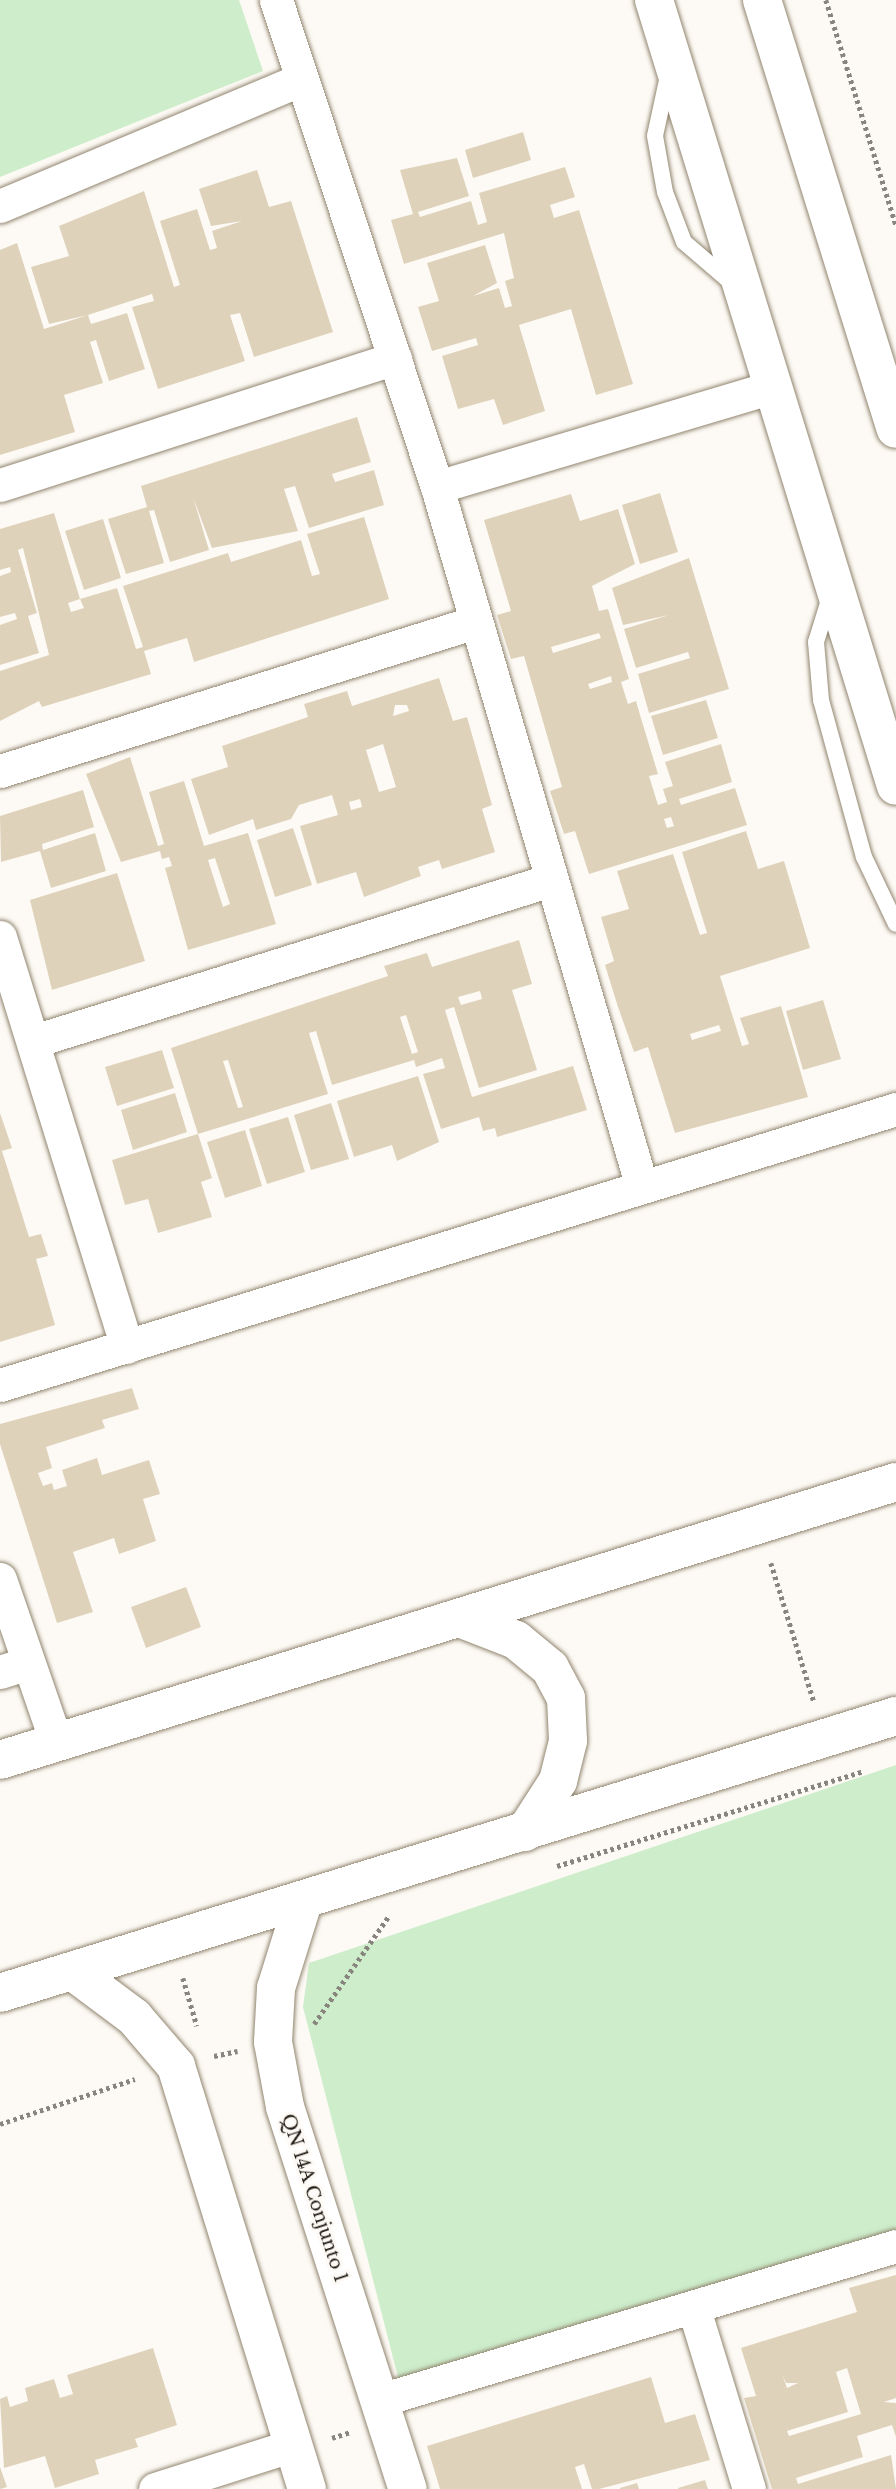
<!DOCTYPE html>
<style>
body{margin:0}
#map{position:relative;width:896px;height:2489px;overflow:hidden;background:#fdfaf5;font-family:"Libre Baskerville",serif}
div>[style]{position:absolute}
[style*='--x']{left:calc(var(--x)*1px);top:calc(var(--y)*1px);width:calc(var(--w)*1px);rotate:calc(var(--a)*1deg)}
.green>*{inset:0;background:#cdedcb}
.building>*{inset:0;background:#dfd2ba}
.path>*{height:4.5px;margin-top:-2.25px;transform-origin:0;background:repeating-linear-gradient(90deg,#88847e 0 3.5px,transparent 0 7px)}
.roads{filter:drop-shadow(0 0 2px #91856f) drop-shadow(0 0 2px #91856f)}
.service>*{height:16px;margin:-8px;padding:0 8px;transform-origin:8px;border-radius:8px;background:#fff}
.minor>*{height:33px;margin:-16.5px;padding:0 16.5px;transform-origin:16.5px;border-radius:16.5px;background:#fff}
.secondary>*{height:38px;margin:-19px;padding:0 19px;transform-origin:19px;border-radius:19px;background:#fff}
span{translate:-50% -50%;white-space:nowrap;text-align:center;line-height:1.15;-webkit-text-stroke:6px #fdfaf5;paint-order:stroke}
.street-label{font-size:18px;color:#1d1810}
</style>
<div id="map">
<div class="green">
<i style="clip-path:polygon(0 0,239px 0,263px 71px,0 177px)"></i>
<i style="clip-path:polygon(896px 1765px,896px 2231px,399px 2381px,303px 2007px,309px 1963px)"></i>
</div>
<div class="building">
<i style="clip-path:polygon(523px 132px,531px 160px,473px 178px,465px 150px)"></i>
<i style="clip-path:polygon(457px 158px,469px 196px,418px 212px,420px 217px,471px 201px,478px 225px,487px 222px,479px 193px,565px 167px,575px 197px,550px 205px,554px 218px,579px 210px,633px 384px,596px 395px,571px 309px,519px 325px,545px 411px,503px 425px,494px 399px,458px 409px,442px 356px,478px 345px,476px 338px,432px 351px,418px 307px,439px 301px,427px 263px,485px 245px,497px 283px,473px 296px,499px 288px,505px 308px,512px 306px,505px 281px,514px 278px,504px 233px,404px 264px,391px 220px,413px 214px,400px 170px)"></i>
<i style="clip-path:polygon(257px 170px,269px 207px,291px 201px,333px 332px,254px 357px,240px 313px,230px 315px,245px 361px,158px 389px,132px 307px,154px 301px,152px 294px,88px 315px,91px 324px,127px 313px,145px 369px,109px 381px,96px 340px,90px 342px,103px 383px,64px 395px,75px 432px,0 455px,0 250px,17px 243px,44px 329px,88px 315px,49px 324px,31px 267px,69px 256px,59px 226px,144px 191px,174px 287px,180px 285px,160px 221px,197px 209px,210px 250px,217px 248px,212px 231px,242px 221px,211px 226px,199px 189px)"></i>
<i style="clip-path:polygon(357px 417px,371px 462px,332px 474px,335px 482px,374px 470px,384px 505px,309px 528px,295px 486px,284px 489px,298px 531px,212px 548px,193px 497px,209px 550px,170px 562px,154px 510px,149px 511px,164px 563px,126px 574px,108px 519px,147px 507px,141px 486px)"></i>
<i style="clip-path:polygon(660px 493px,678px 552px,640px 564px,622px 505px)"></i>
<i style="clip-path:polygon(evenodd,571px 494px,580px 521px,618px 509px,635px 564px,592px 586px,599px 611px,608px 609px,629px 679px,621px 682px,628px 704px,636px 701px,640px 715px,658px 774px,649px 776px,658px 805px,667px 802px,663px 789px,673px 786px,665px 762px,721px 744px,732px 782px,679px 799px,681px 805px,735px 788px,747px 825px,589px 874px,575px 831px,564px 834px,550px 791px,562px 787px,524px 656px,511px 659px,497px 615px,511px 611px,484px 520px,571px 494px,599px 633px,601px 638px,553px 653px,551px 647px,599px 633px,571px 494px,611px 676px,612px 682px,590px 689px,588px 684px,611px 676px,571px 494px,671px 817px,674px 826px,667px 828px,664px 819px,671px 817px)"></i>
<i style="clip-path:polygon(54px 513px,80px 599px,68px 603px,71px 612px,84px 608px,80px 599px,117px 588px,136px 649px,143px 647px,123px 586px,228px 553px,231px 562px,301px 540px,312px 576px,320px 574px,307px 534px,364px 517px,389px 599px,194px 662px,187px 638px,144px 651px,151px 674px,42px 707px,39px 701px,0 721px,0 671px,49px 655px,23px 548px,18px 550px,37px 613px,28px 616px,39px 653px,0 665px,0 625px,17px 619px,15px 613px,0 617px,0 576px,11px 572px,10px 567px,0 570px,0 529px)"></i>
<i style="clip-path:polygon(103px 519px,121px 578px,84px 590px,65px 531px)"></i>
<i style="clip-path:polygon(689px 558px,729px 689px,649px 713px,638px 674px,690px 658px,688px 652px,636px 668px,624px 629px,669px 615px,623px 625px,612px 588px)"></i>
<i style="clip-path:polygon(evenodd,439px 678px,453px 721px,467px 717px,492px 805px,482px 809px,495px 852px,442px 869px,439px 860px,418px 867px,421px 876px,364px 897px,356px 872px,317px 884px,300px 826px,338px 815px,332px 795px,299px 805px,291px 819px,256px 830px,253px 819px,209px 835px,191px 779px,228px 767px,222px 746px,308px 717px,304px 704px,347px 691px,352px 706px,439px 678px,395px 705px,407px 705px,409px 711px,393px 716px,395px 705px,439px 678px,383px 744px,396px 787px,379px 792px,366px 750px,383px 744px,439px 678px,360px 799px,362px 807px,351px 810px,349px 802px,360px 799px)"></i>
<i style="clip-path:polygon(706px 700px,718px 738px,663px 755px,651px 716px)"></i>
<i style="clip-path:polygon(evenodd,130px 757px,158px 846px,164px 844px,149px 792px,184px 781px,204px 846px,248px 833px,276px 924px,188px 950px,165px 868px,172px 866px,169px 857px,162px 859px,160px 851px,121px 862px,86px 774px,130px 757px,215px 858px,230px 904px,223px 907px,208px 860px,215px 858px)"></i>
<i style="clip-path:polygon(83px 790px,94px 827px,42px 844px,43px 850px,95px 833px,106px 871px,51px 888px,40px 851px,1px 862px,0 816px)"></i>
<i style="clip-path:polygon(293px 828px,312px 885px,275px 897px,257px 840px)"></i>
<i style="clip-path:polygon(evenodd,746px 831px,758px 869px,784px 861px,810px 948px,720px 976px,742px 1046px,749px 1044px,740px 1018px,781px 1006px,808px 1097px,675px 1133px,648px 1047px,634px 1052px,618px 1007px,605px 965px,614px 961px,601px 917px,629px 909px,617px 871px,673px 854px,700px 935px,707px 933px,682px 852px,746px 831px,719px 1025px,721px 1031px,692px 1040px,690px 1034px,719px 1025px)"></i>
<i style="clip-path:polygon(117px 873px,145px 961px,52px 990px,30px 900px)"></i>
<i style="clip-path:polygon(evenodd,519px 940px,532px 984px,512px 990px,537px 1070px,479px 1088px,454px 1007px,445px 1010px,472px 1097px,573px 1066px,587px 1110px,497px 1137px,495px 1128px,483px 1131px,479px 1117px,441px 1129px,423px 1074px,445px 1068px,442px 1058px,416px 1067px,414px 1060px,332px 1085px,316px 1031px,309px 1033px,328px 1094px,198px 1134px,171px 1048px,388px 976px,384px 966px,427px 953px,432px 967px,519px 940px,480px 991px,482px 999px,461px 1005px,458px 997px,480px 991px,519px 940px,406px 1015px,418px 1052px,412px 1054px,400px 1017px,406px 1015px,519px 940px,228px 1060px,243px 1107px,238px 1108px,223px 1061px,228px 1060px)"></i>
<i style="clip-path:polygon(823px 1000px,841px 1059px,803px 1070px,786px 1011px)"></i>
<i style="clip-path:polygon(162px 1050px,174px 1088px,117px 1106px,105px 1067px)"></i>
<i style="clip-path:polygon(418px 1076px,439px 1142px,397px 1161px,392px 1145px,354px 1157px,337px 1101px)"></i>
<i style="clip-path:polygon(175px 1093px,187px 1132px,133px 1150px,121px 1110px)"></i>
<i style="clip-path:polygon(331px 1103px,349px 1159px,311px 1170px,294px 1115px)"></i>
<i style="clip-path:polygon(0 1113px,12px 1148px,2px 1151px,29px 1237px,41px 1234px,48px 1256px,36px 1259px,55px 1325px,0 1342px)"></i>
<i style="clip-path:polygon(288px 1117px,305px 1172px,267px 1184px,249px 1129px)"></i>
<i style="clip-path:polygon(245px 1130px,262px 1186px,225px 1198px,207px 1142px)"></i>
<i style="clip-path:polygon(198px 1134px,212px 1178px,201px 1182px,212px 1217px,158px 1233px,148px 1199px,125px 1205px,112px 1160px)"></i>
<i style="clip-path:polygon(132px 1388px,139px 1409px,102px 1420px,105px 1428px,46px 1447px,52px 1468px,38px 1473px,43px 1486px,52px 1483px,54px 1490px,67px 1486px,62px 1470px,97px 1458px,102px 1475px,149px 1460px,160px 1494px,143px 1499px,156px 1541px,119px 1554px,114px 1538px,73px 1552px,93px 1612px,57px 1623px,0 1444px,0 1424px)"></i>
<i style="clip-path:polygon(186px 1587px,201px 1627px,146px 1648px,131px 1607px)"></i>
<i style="clip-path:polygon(evenodd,896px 2275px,896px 2398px,884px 2402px,896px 2403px,896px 2437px,892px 2425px,857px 2436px,863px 2457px,796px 2478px,798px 2484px,891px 2455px,896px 2489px,772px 2489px,744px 2398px,756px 2396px,741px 2348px,857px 2312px,849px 2288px,896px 2275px,847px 2368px,861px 2414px,789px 2436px,787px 2431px,848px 2412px,836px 2372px,847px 2368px,896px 2275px,782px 2374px,786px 2383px,798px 2383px,787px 2388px,782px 2374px)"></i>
<i style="clip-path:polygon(153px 2348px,177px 2425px,135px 2439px,138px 2447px,95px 2460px,99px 2474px,55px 2488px,45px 2456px,4px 2468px,0 2399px,7px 2396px,10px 2407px,28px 2401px,25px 2388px,54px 2379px,60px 2398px,73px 2394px,67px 2375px)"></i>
<i style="clip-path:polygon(651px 2377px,665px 2423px,695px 2414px,710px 2460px,599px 2489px,592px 2489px,584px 2464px,575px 2467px,582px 2489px,440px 2489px,427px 2446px)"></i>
<i style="clip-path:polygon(0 2467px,7px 2487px,0 2489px)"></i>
<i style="clip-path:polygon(705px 2480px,708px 2489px,678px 2489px,678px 2488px)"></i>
<i style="clip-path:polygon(637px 2483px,639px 2489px,620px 2489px,620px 2488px)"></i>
</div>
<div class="path">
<i style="--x:826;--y:0;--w:236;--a:72.7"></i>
<i style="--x:771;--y:1563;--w:145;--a:72.8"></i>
<i style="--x:557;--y:1866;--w:320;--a:-17.2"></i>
<i style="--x:183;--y:1978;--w:50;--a:73.7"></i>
<i style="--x:314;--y:2024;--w:130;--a:-55.3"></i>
<i style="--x:214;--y:2056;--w:24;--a:-12"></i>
<i style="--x:0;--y:2124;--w:142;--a:-18.4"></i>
<i style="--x:332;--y:2438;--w:19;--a:-18"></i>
</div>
<div class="roads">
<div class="service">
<i style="--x:669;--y:71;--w:66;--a:102.2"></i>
<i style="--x:655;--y:136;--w:57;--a:79.9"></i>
<i style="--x:665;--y:192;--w:53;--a:69.2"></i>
<i style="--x:684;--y:242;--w:66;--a:40.7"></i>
<i style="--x:830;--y:597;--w:47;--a:107.3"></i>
<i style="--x:816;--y:642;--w:58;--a:85.1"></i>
<i style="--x:821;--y:700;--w:163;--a:74.7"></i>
<i style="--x:864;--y:857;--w:74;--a:64.5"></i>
</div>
<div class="minor">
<i style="--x:276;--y:0;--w:513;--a:71.71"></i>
<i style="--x:437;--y:487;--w:729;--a:73.68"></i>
<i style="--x:0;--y:206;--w:325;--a:-22.8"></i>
<i style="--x:0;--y:485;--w:415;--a:-17.8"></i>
<i style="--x:437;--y:487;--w:346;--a:-16.6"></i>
<i style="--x:0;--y:771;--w:496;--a:-17.4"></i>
<i style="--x:0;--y:937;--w:429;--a:72.8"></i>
<i style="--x:34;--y:1041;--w:541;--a:-17.3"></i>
<i style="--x:0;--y:1385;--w:938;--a:-17.12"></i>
<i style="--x:0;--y:1579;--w:172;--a:71"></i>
<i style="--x:0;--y:1672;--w:29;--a:-18"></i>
<i style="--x:694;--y:2309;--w:188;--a:73"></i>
<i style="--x:380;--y:2400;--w:538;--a:-16.62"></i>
<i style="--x:155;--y:2489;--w:146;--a:-17.6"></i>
</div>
<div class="secondary">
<i style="--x:654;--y:0;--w:822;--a:72.89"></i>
<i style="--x:762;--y:0;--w:449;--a:72.7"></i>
<i style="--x:462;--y:1619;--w:58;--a:21.3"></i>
<i style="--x:516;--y:1640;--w:44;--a:39.5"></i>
<i style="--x:550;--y:1668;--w:34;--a:62"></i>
<i style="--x:566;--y:1698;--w:43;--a:87.3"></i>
<i style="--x:568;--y:1741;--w:41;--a:104"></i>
<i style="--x:558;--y:1781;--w:61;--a:122.9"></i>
<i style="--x:0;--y:1760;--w:938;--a:-17.24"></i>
<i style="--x:303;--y:1902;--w:90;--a:107.4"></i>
<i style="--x:276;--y:1988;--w:54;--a:93.2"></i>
<i style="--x:273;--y:2042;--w:66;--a:79.5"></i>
<i style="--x:285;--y:2107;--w:401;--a:72.2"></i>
<i style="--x:75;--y:1973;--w:74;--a:36.7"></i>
<i style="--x:134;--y:2017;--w:65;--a:49.4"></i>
<i style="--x:176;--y:2066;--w:443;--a:72.8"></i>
<i style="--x:0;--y:1993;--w:938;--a:-17.18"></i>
</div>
</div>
<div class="street-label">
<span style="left:314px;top:2198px;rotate:72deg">QN 14A Conjunto 1</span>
</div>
</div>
